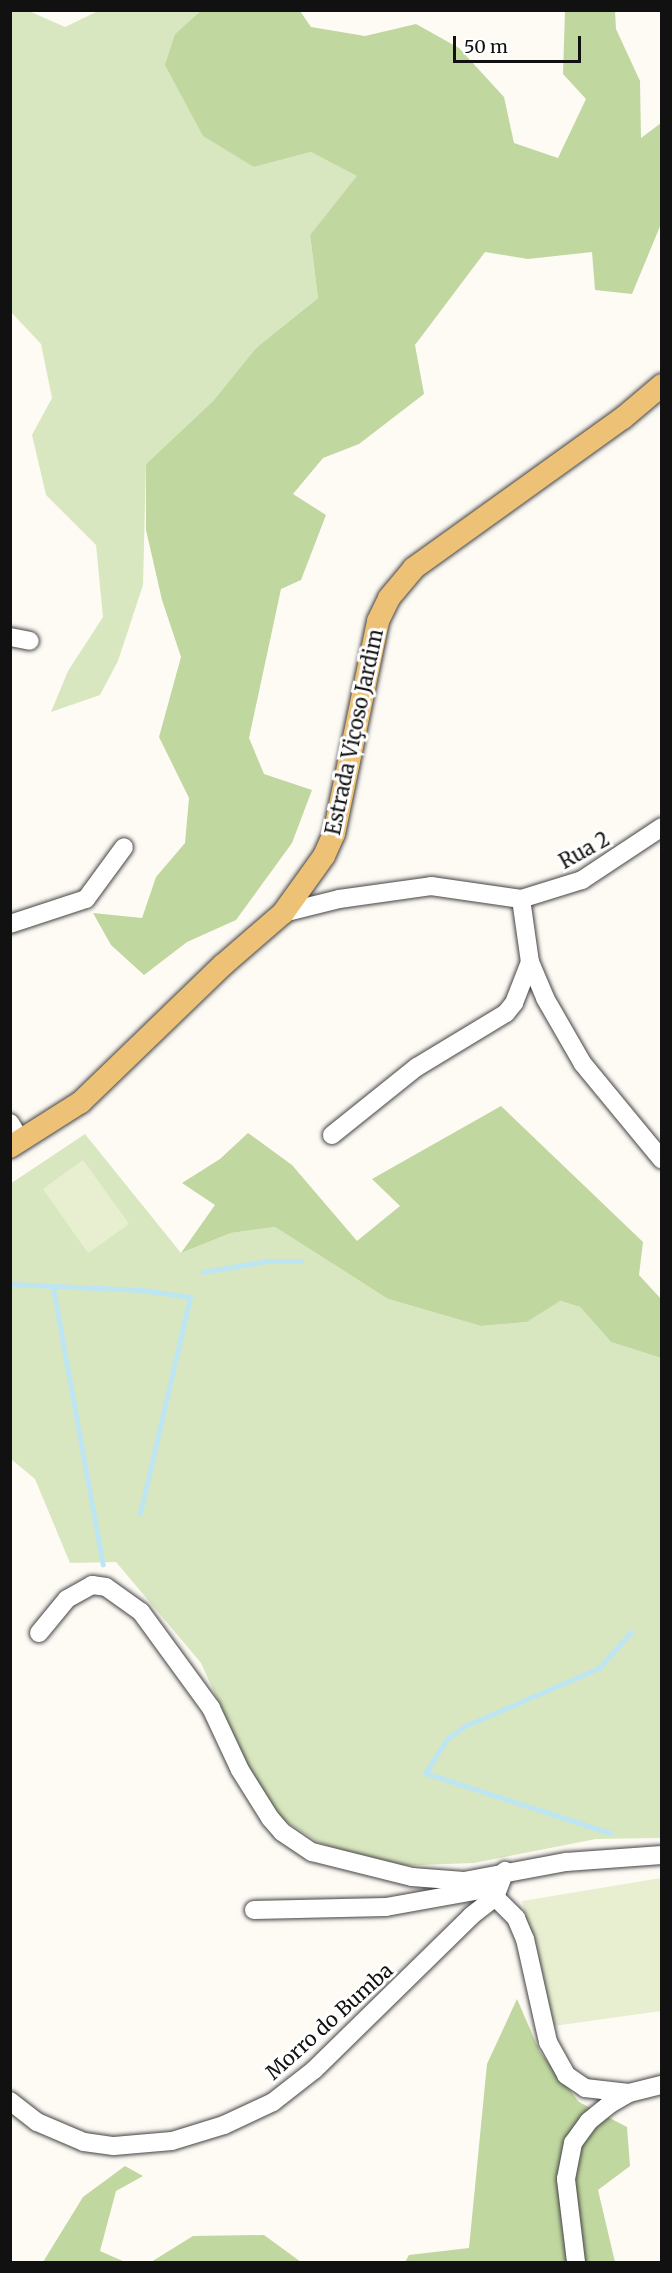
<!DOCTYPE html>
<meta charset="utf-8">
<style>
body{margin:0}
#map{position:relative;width:672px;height:2273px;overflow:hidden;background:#fefbf5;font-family:Merriweather,serif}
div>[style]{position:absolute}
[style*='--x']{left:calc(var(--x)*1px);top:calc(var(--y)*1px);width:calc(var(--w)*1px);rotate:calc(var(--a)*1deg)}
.green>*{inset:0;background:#d9e7c0}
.forest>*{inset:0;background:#c0d7a0}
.pitch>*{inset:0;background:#e8efd1}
.stream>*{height:5px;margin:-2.5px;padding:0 2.5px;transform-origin:2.5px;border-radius:2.5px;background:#bde5f2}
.roads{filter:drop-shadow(0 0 2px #444) drop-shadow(0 0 2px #444)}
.minor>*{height:18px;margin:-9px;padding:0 9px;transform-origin:9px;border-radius:9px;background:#fff}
.major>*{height:22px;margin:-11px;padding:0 11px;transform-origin:11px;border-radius:11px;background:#edc176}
span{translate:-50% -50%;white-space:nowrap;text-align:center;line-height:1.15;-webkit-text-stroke:6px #fff;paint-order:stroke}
.street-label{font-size:20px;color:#111}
.frame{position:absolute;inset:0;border:12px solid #111;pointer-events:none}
.scale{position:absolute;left:453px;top:36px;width:128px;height:27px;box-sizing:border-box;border:3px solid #111;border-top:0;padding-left:8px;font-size:18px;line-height:21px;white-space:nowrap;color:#111;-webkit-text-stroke:4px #fff;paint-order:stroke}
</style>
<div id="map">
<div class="green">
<i style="clip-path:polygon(11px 11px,29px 11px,65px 27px,98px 11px,202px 11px,175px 34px,254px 167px,311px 152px,358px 176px,310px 235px,318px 298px,256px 348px,213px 401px,146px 464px,143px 585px,118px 661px,100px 695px,51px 712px,68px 671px,103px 617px,96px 545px,46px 495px,32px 435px,52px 398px,41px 344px,11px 312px)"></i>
<i style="clip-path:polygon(85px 1134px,181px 1253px,231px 1233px,275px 1227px,388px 1299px,481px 1326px,527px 1322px,559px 1301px,580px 1307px,611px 1342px,661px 1358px,661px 1838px,596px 1839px,474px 1863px,394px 1866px,320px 1843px,267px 1809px,201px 1663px,116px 1562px,70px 1563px,35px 1479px,11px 1459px,10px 1184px)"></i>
</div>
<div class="forest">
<i style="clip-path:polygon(202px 10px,300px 11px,311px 27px,365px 36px,416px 24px,459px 48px,504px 97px,514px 143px,558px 158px,586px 99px,563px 74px,565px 11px,615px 11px,616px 29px,640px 81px,641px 138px,661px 123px,661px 224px,632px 294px,595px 290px,592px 252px,528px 259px,485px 252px,415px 345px,424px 394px,359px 444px,323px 458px,293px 494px,326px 515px,301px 580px,281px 589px,249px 738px,264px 774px,312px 790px,292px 843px,236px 920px,187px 942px,144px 975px,111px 945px,93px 913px,142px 918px,156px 877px,185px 843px,189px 798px,159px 737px,181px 657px,162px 600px,146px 530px,146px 464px,213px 401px,256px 348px,318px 298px,310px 235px,357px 176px,311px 152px,254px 167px,203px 136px,165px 65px,175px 34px)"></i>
<i style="clip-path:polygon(501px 1106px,643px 1242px,639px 1275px,661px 1299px,661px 1358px,611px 1342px,580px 1307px,560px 1301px,527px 1322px,481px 1326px,388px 1299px,275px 1227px,231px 1233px,181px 1253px,215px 1205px,182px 1183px,220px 1159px,248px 1133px,292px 1165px,357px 1241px,400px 1206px,372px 1179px)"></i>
<i style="clip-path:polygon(517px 1999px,540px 2052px,579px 2102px,627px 2127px,630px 2166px,598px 2190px,615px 2262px,405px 2262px,409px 2255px,469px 2248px,487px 2064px)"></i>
<i style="clip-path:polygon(125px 2166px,143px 2176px,116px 2191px,100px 2251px,125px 2262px,43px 2262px,83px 2197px)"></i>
<i style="clip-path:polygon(264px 2235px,301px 2262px,151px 2262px,193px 2236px)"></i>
</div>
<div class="pitch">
<i style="clip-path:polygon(83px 1160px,129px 1224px,88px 1253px,43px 1189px)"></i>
<i style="clip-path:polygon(661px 1878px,661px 2011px,554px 2026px,522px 1901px)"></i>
</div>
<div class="stream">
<i style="--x:203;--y:1272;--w:66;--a:-9.6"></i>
<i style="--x:268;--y:1261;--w:33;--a:0"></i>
<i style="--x:10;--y:1284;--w:132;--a:2.6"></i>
<i style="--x:142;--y:1290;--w:49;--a:8.3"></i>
<i style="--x:190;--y:1297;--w:222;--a:103"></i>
<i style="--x:53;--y:1288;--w:281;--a:79.8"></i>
<i style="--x:610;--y:1833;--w:194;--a:-162"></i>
<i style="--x:425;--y:1773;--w:40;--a:-57.1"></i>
<i style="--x:447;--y:1739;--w:22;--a:-36"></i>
<i style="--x:465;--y:1726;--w:146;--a:-23.4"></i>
<i style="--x:599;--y:1668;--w:48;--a:-48.4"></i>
</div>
<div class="roads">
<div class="minor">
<i style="--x:10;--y:637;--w:20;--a:11"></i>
<i style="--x:521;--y:899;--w:64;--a:81.9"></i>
<i style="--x:530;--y:962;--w:39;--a:67"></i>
<i style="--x:545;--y:998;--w:76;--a:60.1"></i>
<i style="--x:583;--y:1064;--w:124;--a:50.5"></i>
<i style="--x:283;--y:913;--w:58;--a:-14"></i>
<i style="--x:339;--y:899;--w:93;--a:-8"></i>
<i style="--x:431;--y:886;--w:91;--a:8.2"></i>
<i style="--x:521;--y:899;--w:64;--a:-17.3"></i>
<i style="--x:582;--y:880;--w:96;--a:-33.5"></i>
<i style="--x:10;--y:924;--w:80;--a:-18.2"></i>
<i style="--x:86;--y:899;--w:64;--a:-53.8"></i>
<i style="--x:10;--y:1123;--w:21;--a:59"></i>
<i style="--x:332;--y:1135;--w:109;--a:-38.7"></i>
<i style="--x:417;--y:1067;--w:104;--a:-31.2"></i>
<i style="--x:506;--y:1013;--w:13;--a:-51"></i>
<i style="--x:514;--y:1003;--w:44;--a:-68.7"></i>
<i style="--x:39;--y:1633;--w:44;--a:-50.5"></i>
<i style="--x:67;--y:1599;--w:29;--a:-29"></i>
<i style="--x:92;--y:1585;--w:14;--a:8"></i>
<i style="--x:106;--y:1587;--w:43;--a:35.5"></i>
<i style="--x:141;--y:1612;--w:119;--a:53.9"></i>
<i style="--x:211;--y:1708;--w:68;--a:64.9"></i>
<i style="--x:240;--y:1770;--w:57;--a:58"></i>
<i style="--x:270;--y:1818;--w:18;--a:49"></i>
<i style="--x:282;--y:1832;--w:36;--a:34"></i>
<i style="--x:312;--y:1852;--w:103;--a:14"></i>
<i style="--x:412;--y:1877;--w:52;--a:4.4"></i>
<i style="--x:464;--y:1881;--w:104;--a:-10.6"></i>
<i style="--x:566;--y:1862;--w:96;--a:-4.2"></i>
<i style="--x:495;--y:1897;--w:30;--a:45"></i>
<i style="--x:516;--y:1918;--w:23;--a:67"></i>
<i style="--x:525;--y:1939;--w:106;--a:77.4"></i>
<i style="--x:548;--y:2042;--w:38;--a:61"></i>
<i style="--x:566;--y:2075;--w:23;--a:34"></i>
<i style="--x:585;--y:2088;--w:44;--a:6.5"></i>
<i style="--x:254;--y:1910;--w:132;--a:-1.3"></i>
<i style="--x:386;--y:1907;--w:113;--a:-10.2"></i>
<i style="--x:10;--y:2101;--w:34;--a:38"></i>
<i style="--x:37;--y:2122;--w:51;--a:23.1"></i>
<i style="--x:84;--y:2142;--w:30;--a:8"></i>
<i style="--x:114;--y:2146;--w:58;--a:-4.9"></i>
<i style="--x:172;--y:2141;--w:54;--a:-17.1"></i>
<i style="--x:224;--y:2125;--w:54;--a:-25.1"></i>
<i style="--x:273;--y:2102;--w:52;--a:-38"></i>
<i style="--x:314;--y:2070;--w:220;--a:-44.4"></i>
<i style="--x:471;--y:1916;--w:31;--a:-38"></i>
<i style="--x:495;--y:1897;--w:28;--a:-69"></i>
<i style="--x:576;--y:2262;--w:84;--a:-96.9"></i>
<i style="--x:566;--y:2179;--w:37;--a:-79"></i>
<i style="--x:573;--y:2143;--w:27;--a:-54"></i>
<i style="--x:589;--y:2121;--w:27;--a:-39"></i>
<i style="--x:610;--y:2104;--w:22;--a:-30"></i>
<i style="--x:629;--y:2093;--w:34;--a:-14"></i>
</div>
<div class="major">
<i style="--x:10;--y:1147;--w:84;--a:-32.4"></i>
<i style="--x:81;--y:1102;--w:197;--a:-44"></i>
<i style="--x:223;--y:965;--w:79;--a:-40.9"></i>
<i style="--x:283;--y:913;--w:70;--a:-54.3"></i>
<i style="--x:324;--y:856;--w:24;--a:-66"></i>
<i style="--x:334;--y:834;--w:217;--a:-78.3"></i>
<i style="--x:378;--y:621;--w:25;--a:-64"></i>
<i style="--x:389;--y:598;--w:39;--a:-50"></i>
<i style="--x:414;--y:568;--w:257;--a:-35.7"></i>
<i style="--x:623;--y:418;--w:51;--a:-40.2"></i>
</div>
</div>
<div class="street-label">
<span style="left:354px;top:732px;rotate:-78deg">Estrada Viçoso Jardim</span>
<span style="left:584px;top:850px;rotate:-29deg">Rua 2</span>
<span style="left:329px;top:2021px;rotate:-42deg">Morro do Bumba</span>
</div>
<div class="frame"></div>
<div class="scale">50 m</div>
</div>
